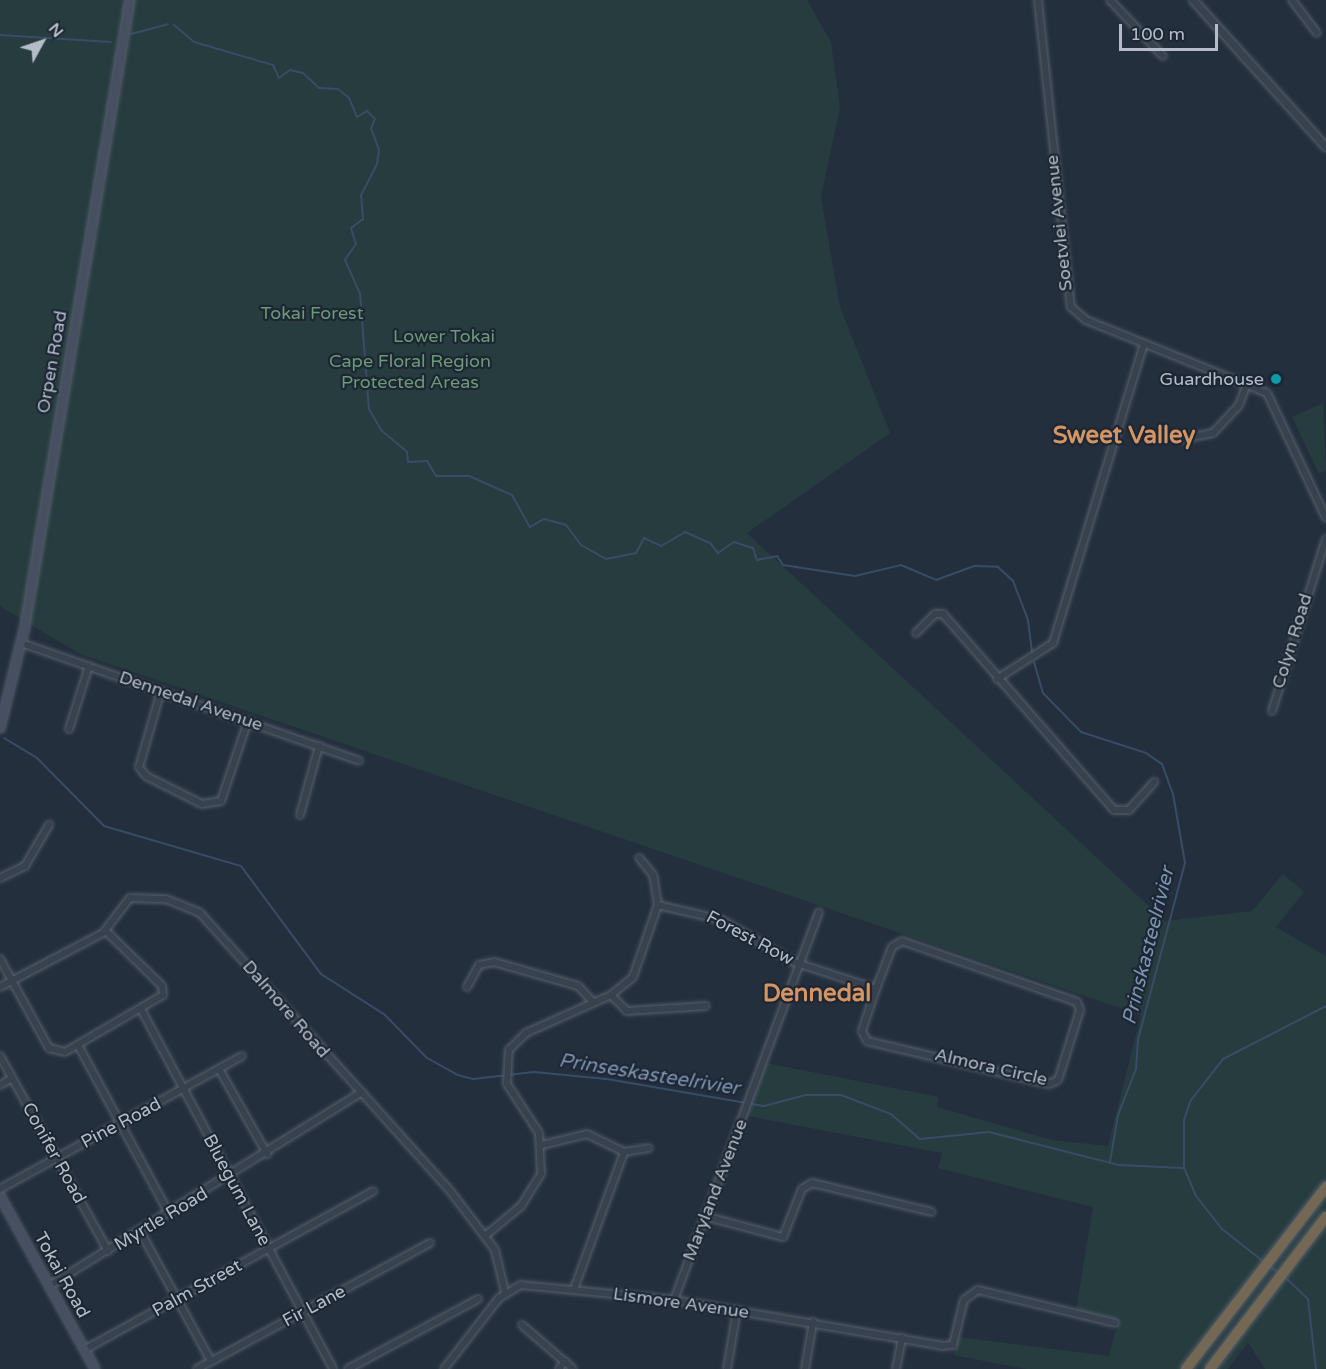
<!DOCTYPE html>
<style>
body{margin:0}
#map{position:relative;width:1326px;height:1369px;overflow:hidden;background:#242f3e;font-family:"Varela Round",sans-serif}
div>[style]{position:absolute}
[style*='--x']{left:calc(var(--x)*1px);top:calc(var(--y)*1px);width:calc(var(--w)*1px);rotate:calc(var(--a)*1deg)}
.green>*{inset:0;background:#263c3f}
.stream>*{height:2px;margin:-1px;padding:0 1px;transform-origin:1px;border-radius:1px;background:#394c67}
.roads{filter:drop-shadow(0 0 2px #565f6c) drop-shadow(0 0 2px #565f6c)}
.minor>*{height:6px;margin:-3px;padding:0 3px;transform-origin:3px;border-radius:3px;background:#38414e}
.tertiary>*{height:7px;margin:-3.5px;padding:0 3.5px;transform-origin:3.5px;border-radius:3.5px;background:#38414e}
.secondary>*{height:8px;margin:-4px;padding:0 4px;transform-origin:4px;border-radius:4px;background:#465061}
.motorway>*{height:10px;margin:-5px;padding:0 5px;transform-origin:5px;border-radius:5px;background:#746855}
.dots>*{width:16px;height:16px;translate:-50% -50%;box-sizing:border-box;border:3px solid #1d2633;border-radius:50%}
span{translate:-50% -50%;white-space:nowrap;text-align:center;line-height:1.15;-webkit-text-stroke:4.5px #1d2633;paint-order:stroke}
.street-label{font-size:18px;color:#b4bcc9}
.park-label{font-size:18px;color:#6b9a76}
.poi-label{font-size:18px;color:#b4bcc9}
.right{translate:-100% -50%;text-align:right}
.water-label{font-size:20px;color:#7c92b1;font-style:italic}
.district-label{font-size:24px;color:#d59563;font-weight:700}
.north{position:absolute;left:12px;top:12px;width:60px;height:60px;-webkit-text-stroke:4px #1d2633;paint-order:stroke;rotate:50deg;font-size:16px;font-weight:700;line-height:24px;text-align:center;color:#b4bcc9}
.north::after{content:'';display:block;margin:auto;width:21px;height:27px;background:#b4bcc9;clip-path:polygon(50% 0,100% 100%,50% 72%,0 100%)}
.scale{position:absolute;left:1119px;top:24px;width:99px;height:27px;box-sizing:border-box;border:3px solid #b4bcc9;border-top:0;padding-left:8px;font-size:18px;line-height:21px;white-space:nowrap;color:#b4bcc9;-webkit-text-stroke:4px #1d2633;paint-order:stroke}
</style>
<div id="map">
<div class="green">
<i style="clip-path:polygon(0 0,807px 0,831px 42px,840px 107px,821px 197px,840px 307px,890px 433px,747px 533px,1165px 921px,1252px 911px,1283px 874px,1304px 892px,1276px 927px,1326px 956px,1326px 1369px,1265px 1369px,1248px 1342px,1228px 1369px,1026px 1369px,953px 1355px,958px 1337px,1109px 1356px,1118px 1321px,1076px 1310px,1093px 1207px,938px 1168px,942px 1153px,743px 1115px,761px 1062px,939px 1097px,937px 1107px,1052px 1140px,1108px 1146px,1141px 1015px,80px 654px,0 606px)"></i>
<i style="clip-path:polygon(1323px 403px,1326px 470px,1319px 474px,1292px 417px)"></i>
</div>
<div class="stream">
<i style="--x:174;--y:25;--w:26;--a:40"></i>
<i style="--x:194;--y:42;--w:82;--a:16.2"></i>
<i style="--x:273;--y:65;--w:14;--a:65"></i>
<i style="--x:279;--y:78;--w:14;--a:-36"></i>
<i style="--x:290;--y:70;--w:13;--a:13"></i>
<i style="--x:303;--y:73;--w:22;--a:43"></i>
<i style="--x:319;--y:88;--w:19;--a:3"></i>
<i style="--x:338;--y:89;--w:14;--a:39"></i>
<i style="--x:349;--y:98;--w:21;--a:67"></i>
<i style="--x:357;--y:117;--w:12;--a:-31"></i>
<i style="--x:367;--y:111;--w:11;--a:45"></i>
<i style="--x:375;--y:119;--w:10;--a:114"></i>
<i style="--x:371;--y:128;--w:23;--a:70"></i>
<i style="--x:379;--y:150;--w:14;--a:98"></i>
<i style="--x:377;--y:164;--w:35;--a:117"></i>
<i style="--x:361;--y:195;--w:24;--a:85"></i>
<i style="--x:363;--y:219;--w:15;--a:143"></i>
<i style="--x:351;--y:228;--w:17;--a:73"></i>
<i style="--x:356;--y:244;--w:19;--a:125"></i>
<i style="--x:345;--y:260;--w:36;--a:66"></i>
<i style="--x:360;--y:293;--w:116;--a:85.6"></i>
<i style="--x:369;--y:409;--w:24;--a:60"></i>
<i style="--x:381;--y:430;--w:34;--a:40"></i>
<i style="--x:407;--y:452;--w:10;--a:84"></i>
<i style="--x:408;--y:462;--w:19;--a:-3"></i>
<i style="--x:427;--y:461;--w:17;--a:59"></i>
<i style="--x:436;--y:476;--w:33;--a:0"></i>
<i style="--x:469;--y:476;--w:47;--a:23.8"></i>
<i style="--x:512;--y:495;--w:37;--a:61"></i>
<i style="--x:530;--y:527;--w:16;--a:-30"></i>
<i style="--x:544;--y:519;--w:23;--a:15"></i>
<i style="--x:566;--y:525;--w:25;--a:53"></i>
<i style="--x:581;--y:545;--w:29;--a:29"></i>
<i style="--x:606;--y:559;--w:31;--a:-11"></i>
<i style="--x:636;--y:553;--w:17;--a:-62"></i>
<i style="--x:644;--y:538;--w:19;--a:25"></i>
<i style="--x:661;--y:546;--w:28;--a:-30"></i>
<i style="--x:685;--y:532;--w:27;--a:24"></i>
<i style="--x:710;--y:543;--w:13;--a:51"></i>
<i style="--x:718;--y:553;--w:19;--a:-35"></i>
<i style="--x:734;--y:542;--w:20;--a:18"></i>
<i style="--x:753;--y:548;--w:13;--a:72"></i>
<i style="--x:757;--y:560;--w:20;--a:-11"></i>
<i style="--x:777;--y:556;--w:11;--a:56"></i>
<i style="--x:783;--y:565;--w:73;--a:8.7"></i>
<i style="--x:855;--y:576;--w:47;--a:-13.4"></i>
<i style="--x:901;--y:565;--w:38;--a:23"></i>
<i style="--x:936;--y:580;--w:40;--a:-20.2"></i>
<i style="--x:974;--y:566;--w:24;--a:2"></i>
<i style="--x:998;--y:567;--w:21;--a:43"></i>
<i style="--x:1013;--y:581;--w:42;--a:69"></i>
<i style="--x:1028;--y:620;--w:35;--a:83"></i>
<i style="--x:131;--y:34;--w:38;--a:-15"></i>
<i style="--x:0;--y:35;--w:111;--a:3.6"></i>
<i style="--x:1034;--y:662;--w:32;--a:74"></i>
<i style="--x:1043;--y:693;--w:54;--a:45.7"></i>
<i style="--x:1081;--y:732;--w:68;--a:17.9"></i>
<i style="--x:1146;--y:753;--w:19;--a:35"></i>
<i style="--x:1162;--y:764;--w:32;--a:70"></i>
<i style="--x:1173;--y:794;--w:70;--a:80.1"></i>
<i style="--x:1185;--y:863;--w:183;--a:104.9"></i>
<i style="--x:1138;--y:1040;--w:29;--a:94"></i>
<i style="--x:1136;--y:1069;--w:49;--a:111.4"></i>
<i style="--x:1118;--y:1115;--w:48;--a:99.7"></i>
<i style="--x:4;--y:738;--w:37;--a:31"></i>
<i style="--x:36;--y:757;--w:97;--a:45.4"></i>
<i style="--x:104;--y:826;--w:143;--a:16.3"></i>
<i style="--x:241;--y:866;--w:134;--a:53.5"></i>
<i style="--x:321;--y:974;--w:76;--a:32.6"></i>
<i style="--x:385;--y:1015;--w:60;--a:45.7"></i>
<i style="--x:427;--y:1058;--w:35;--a:29"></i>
<i style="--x:458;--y:1075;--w:16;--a:15"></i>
<i style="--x:473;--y:1079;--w:61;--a:-6.5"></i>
<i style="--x:534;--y:1072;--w:73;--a:5.5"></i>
<i style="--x:607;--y:1079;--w:159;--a:9.8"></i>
<i style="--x:764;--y:1106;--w:43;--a:-14.7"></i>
<i style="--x:806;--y:1095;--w:35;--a:0"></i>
<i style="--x:841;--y:1095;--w:53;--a:20.8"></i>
<i style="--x:891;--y:1114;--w:38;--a:41"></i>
<i style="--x:920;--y:1139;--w:69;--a:-5.8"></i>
<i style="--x:989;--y:1132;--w:133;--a:14.3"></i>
<i style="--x:1118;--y:1165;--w:66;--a:2.6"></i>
<i style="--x:1264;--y:1262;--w:53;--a:-141.8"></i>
<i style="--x:1222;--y:1229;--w:42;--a:-128.2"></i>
<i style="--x:1196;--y:1196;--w:30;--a:-113"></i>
<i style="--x:1184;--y:1168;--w:48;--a:-90"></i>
<i style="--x:1184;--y:1120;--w:21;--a:-71"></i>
<i style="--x:1191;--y:1100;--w:52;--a:-52"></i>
<i style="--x:1223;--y:1059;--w:116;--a:-27.2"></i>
<i style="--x:1268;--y:1265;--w:14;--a:36"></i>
<i style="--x:1286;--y:1278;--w:30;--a:44"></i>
<i style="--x:1308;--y:1299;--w:70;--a:83.5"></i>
</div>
<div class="roads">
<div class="minor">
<i style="--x:1038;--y:0;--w:309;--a:83.9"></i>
<i style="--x:1071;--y:307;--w:20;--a:41"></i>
<i style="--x:1086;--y:320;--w:195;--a:22"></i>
<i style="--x:1267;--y:393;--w:138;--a:64.7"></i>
<i style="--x:1110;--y:0;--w:77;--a:46.6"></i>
<i style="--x:1292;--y:0;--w:41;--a:52.9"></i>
<i style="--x:1182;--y:439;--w:32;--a:-11"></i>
<i style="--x:1213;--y:433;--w:38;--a:-47"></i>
<i style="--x:1239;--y:405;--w:22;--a:-69"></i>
<i style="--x:916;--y:633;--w:27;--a:-45"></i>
<i style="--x:935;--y:614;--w:8;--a:0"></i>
<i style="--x:943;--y:614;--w:260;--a:48.9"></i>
<i style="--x:1114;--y:810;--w:15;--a:0"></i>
<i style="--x:1129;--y:810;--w:38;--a:-48"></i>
<i style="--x:21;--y:643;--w:358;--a:19.2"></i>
<i style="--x:997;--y:679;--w:67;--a:-32.7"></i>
<i style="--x:1053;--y:643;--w:313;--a:-73.1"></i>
<i style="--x:161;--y:691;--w:79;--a:106.1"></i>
<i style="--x:139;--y:767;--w:11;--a:52"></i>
<i style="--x:146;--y:776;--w:63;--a:26.6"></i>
<i style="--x:202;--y:804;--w:19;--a:-9"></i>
<i style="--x:221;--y:801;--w:84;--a:-71.4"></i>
<i style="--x:1272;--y:711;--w:180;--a:-72.6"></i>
<i style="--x:69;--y:729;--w:66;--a:-72.4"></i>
<i style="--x:300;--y:815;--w:72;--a:-74.6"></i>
<i style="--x:0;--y:878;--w:28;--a:-26"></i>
<i style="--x:25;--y:866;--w:48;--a:-59.7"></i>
<i style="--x:658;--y:905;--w:66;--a:13.2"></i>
<i style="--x:722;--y:920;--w:80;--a:30.7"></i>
<i style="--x:791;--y:961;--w:89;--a:18.2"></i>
<i style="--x:902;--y:941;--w:185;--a:19.2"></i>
<i style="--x:1077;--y:1002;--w:9;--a:69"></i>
<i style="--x:1080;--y:1010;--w:73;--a:107.4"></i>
<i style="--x:1058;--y:1080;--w:10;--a:156"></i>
<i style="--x:1049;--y:1084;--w:187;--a:-166.7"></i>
<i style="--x:867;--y:1041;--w:11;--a:-117"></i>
<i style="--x:862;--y:1031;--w:44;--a:-71.6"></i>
<i style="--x:876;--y:989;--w:45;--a:-69.1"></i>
<i style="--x:892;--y:947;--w:12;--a:-31"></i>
<i style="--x:0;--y:959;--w:102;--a:61.2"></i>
<i style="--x:49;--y:1048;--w:16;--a:14"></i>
<i style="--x:65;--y:1052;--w:113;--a:-30.2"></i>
<i style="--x:163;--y:995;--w:9;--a:-96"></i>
<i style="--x:162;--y:986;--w:78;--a:-135.5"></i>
<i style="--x:0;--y:987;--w:116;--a:-27.7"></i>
<i style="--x:103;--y:933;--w:44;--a:-52.4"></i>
<i style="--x:130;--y:898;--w:36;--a:2"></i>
<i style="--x:166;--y:899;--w:37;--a:22"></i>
<i style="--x:200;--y:913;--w:370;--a:48"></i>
<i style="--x:448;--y:1188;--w:78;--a:52.8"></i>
<i style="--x:495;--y:1250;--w:43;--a:76.6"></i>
<i style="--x:467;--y:987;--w:25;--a:-61"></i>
<i style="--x:479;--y:965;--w:15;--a:-11"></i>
<i style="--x:494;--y:962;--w:87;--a:15.9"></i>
<i style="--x:578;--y:986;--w:23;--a:47"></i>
<i style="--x:611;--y:995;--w:23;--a:45"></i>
<i style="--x:627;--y:1011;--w:79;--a:-3.6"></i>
<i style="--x:142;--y:1011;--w:406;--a:61.9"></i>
<i style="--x:78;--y:1045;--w:191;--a:61.6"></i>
<i style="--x:0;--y:1056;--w:223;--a:61"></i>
<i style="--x:219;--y:1069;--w:98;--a:60.5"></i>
<i style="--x:0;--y:1085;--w:14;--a:-30"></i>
<i style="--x:542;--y:1145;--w:46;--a:-13.7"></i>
<i style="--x:587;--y:1134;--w:41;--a:25.9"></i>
<i style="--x:0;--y:1189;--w:276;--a:-28.8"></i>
<i style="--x:704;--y:1216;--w:82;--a:14.9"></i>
<i style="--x:783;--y:1237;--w:52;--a:-68.4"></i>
<i style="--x:802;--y:1189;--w:12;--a:-31"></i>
<i style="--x:812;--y:1183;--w:123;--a:13.6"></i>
<i style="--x:140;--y:1231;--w:148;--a:61.4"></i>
<i style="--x:485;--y:1236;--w:47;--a:-39.8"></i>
<i style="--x:521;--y:1206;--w:38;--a:-58"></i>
<i style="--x:541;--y:1174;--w:41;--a:-92.8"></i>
<i style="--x:539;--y:1133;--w:59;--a:-123.1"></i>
<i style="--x:507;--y:1084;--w:34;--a:-87"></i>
<i style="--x:509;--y:1050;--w:24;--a:-45"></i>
<i style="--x:526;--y:1033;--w:93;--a:-24.1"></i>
<i style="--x:611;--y:995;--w:28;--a:-39"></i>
<i style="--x:633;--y:977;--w:76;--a:-70.9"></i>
<i style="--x:658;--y:905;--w:30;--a:-99"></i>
<i style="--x:653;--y:875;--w:22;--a:-129"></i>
<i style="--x:49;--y:1286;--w:368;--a:-31.8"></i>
<i style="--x:574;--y:1289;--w:146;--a:-69.9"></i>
<i style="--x:624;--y:1152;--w:25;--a:-9"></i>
<i style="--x:674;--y:1300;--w:414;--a:-69.5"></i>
<i style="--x:522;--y:1325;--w:67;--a:40.8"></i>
<i style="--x:84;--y:1350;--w:330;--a:-28.8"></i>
<i style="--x:197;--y:1369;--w:265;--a:-28.4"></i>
<i style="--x:348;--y:1369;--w:148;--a:-28.3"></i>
<i style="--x:444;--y:1369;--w:90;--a:-52.2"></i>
<i style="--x:499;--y:1298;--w:26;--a:-31"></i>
<i style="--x:521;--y:1285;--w:154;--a:5.6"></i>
<i style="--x:674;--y:1300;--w:272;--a:9.7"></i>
<i style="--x:942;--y:1346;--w:11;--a:-5"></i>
<i style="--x:953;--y:1345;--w:46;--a:-76.3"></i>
<i style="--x:964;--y:1300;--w:17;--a:-36"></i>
<i style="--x:978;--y:1290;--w:141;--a:13.5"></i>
<i style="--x:559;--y:1369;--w:10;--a:-53"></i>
<i style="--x:727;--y:1369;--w:60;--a:-80.4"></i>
<i style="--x:805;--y:1369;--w:48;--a:-80.3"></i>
<i style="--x:896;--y:1369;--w:32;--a:-79"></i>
</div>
<div class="tertiary">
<i style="--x:1193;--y:0;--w:198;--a:47.9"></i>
</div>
<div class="secondary">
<i style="--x:0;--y:728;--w:105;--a:-76.2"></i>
<i style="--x:25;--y:626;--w:635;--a:-80.48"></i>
<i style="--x:0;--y:1196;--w:197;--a:61.2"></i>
</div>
<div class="motorway">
<i style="--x:1186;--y:1369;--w:230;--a:-52.4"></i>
<i style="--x:1210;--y:1369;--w:191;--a:-52.7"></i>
</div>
</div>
<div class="dots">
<i style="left:1276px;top:379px;background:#0f9aa8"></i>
</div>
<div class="street-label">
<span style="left:1059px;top:223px;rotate:-96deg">Soetvlei Avenue</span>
<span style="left:52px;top:362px;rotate:-80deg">Orpen Road</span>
<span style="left:1292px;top:641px;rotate:-73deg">Colyn Road</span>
<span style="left:191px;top:701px;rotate:19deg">Dennedal Avenue</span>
<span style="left:750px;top:938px;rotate:28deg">Forest Row</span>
<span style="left:286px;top:1009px;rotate:49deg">Dalmore Road</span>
<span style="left:991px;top:1067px;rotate:13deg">Almora Circle</span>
<span style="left:121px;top:1123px;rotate:-28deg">Pine Road</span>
<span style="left:54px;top:1153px;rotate:61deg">Conifer Road</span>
<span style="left:237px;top:1190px;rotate:62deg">Bluegum Lane</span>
<span style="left:715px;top:1190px;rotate:-69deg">Maryland Avenue</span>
<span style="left:161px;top:1219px;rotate:-31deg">Myrtle Road</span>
<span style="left:62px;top:1275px;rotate:61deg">Tokai Road</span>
<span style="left:197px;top:1288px;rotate:-29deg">Palm Street</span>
<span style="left:681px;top:1303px;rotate:8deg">Lismore Avenue</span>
<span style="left:314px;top:1306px;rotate:-28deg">Fir Lane</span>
</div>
<div class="park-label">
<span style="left:312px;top:313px">Tokai Forest</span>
<span style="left:444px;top:336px">Lower Tokai</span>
<span style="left:410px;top:372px">Cape Floral Region<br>Protected Areas</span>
</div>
<div class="poi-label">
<span class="right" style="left:1264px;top:379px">Guardhouse</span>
</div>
<div class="water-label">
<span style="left:1149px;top:946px;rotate:-76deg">Prinskasteelrivier</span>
<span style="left:649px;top:1075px;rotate:9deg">Prinseskasteelrivier</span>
</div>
<div class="district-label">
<span style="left:1124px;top:436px">Sweet Valley</span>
<span style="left:817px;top:994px">Dennedal</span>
</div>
<div class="north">N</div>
<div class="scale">100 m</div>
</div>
